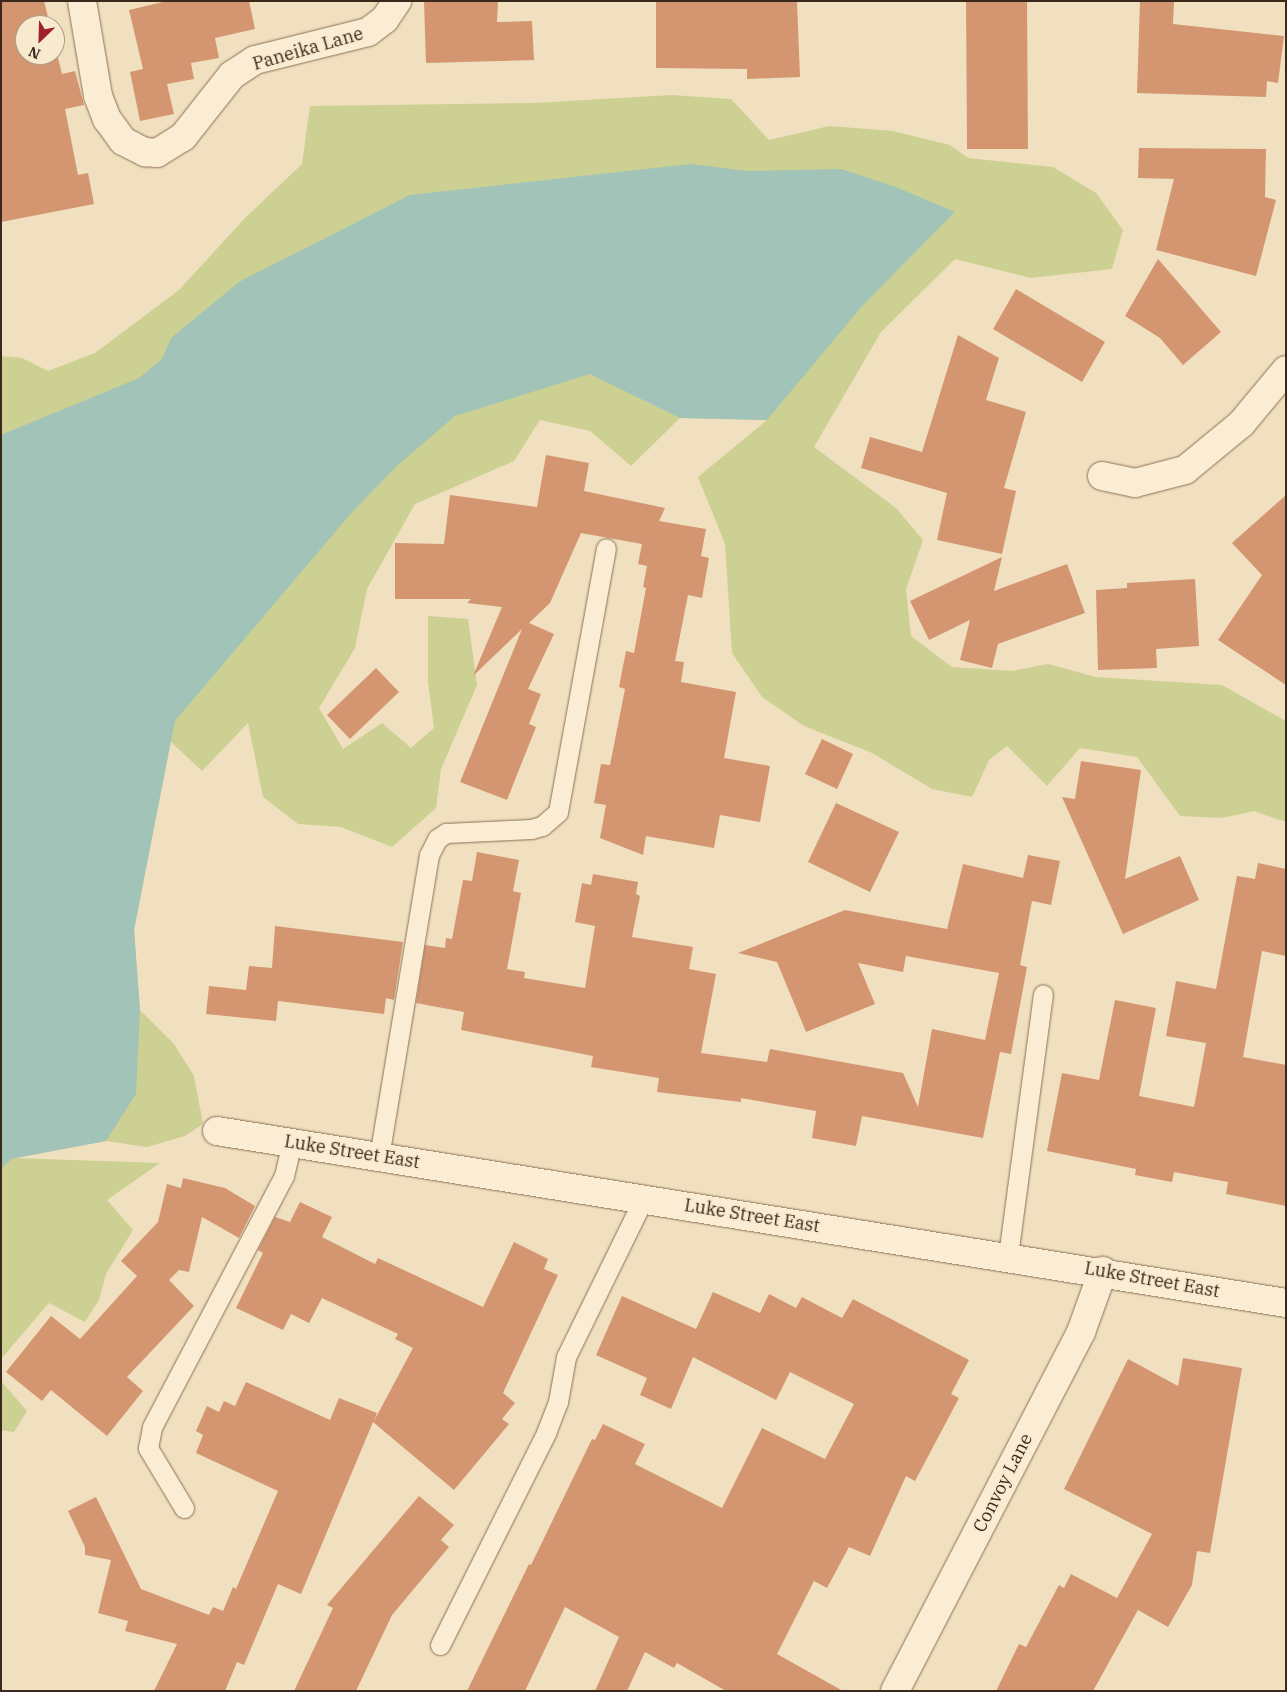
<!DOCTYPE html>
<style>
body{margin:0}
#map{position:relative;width:1287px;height:1692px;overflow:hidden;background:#f1e0bf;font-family:"IBM Plex Serif",serif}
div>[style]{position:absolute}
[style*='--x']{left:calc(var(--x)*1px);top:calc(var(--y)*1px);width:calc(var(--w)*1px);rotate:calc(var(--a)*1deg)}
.green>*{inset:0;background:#ccd092}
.water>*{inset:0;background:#a2c3b8}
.building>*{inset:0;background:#d39671}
.roads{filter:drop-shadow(0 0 1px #8b7056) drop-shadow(0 0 1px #8b7056)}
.service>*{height:19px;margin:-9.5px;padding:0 9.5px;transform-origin:9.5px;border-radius:9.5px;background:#fbedd3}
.minor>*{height:28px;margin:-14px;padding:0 14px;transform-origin:14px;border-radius:14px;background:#fbedd3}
span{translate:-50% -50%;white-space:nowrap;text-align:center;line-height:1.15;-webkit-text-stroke:4px #f8eacf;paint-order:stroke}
.street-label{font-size:18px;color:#3a291b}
.frame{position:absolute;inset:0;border:2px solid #3a291b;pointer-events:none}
.north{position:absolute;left:15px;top:15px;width:50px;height:50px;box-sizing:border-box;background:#f8eacf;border:1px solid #ac9d87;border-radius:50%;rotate:204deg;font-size:14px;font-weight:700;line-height:20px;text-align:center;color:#3a291b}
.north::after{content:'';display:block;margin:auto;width:18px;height:22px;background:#9f2127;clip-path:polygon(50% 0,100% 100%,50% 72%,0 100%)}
</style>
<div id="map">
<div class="green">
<i style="clip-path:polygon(672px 95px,731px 99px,769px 140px,829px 126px,893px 131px,950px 145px,968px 158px,1053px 167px,1096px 193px,1123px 230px,1112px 269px,1031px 278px,955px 259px,881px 332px,814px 447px,896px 508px,923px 540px,906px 589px,911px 636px,952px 667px,1012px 671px,1048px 664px,1096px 677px,1222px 685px,1286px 721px,1286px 822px,1254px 811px,1222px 818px,1180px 816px,1137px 757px,1080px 748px,1047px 786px,1007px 746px,989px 760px,972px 797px,932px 789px,872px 753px,804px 726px,762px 697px,732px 653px,725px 544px,698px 477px,767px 420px,680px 418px,631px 466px,590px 431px,540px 420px,514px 461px,415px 504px,367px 589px,355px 648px,319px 708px,343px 749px,382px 723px,411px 748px,434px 728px,428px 682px,428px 616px,468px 619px,477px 685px,441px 769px,436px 808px,392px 847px,341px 827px,298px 824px,263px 797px,248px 723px,202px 771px,170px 741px,134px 930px,140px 1010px,174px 1044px,194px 1076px,203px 1124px,185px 1136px,147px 1147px,106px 1141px,14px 1158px,160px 1163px,107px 1200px,133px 1230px,106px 1274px,99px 1300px,85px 1322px,49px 1303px,1px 1359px,1px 356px,22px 358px,48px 371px,95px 353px,179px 290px,245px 218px,302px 164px,310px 106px,533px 103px)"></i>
<i style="clip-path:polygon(1px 1381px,27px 1411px,14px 1432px,1px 1430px)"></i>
</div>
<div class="water">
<i style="clip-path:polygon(691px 164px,747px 171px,841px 169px,896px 187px,955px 212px,863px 305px,767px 420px,680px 418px,590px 374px,455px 416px,399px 464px,352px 512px,175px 721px,134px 930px,140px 1010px,136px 1094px,106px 1141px,11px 1159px,1px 1169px,1px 435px,139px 378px,162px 359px,171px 338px,239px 282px,410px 195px)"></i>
</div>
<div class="building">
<i style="clip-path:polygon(1px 1px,44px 1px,50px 25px,25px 25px,25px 55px,55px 55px,55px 46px,62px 74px,75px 71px,84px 105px,65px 109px,78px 175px,88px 173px,94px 204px,1px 222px)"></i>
<i style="clip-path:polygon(167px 1px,249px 1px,255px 29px,215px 38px,219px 58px,191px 63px,194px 79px,167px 84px,174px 114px,140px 121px,130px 72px,143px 69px,129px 10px)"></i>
<i style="clip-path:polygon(424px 1px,498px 1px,497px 22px,532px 21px,534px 60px,426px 63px)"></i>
<i style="clip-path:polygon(656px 1px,797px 1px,800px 77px,747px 79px,747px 69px,656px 68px)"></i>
<i style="clip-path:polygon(966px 1px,1027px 1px,1028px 149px,967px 149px)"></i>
<i style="clip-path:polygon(1140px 1px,1174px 1px,1173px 24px,1284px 36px,1278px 83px,1267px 81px,1266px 97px,1137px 93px)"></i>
<i style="clip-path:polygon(1139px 148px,1266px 149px,1265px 197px,1276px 200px,1256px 276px,1156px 250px,1174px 179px,1138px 178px)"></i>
<i style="clip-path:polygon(1158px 259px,1221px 332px,1183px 365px,1160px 338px,1125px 316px)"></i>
<i style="clip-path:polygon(1016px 289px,1105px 342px,1082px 382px,993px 329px)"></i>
<i style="clip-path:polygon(958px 335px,999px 358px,986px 400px,1026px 412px,1004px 488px,1016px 491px,1002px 554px,937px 540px,947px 493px,861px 468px,870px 437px,922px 452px)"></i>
<i style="clip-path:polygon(546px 455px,589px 463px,584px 491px,665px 508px,659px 521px,706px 529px,701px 556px,709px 558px,702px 598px,688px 595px,675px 661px,684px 662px,681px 682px,736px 692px,724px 758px,770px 766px,760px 822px,720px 815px,714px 848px,646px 836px,643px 855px,600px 838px,606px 805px,594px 803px,601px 764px,610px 765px,625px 689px,619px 687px,626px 651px,634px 653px,646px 588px,643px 587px,647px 566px,638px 564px,642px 544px,581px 533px,550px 603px,529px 623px,554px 634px,528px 689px,541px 694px,529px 724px,536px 727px,507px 800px,460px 782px,522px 629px,473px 676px,502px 607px,467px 603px,471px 599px,395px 599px,395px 543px,444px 544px,450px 495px,537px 507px)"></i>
<i style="clip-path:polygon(1286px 495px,1286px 685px,1218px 640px,1262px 575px,1232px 543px)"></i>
<i style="clip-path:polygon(1002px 557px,994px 591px,1067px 564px,1085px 613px,998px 644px,992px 668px,960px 660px,970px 620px,929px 640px,910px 601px)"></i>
<i style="clip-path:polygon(1195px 579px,1199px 646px,1156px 649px,1157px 668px,1098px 670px,1096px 590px,1127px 588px,1127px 583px)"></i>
<i style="clip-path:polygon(376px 668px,399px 692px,350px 739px,327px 715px)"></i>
<i style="clip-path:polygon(822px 739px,853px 754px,837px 789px,805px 774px)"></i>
<i style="clip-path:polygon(1081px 761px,1141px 770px,1125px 879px,1180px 856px,1199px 900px,1123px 934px,1062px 797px,1075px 799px)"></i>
<i style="clip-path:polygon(836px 803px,899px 832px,870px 892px,808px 862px)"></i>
<i style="clip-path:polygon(477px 852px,519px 860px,513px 891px,521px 893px,507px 969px,525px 972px,524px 978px,585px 988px,595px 926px,575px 922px,582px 883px,591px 885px,593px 874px,638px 882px,636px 894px,640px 896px,632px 937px,693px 947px,689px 969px,716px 974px,701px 1053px,767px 1062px,770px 1049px,903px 1073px,918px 1107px,932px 1029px,985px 1040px,999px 973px,906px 956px,903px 972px,858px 963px,875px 1004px,806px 1032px,777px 962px,738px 953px,845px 910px,947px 929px,963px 864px,1023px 878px,1028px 855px,1060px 861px,1051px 905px,1032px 901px,1020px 965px,1027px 967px,1011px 1054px,1000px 1052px,983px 1138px,862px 1116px,856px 1146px,812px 1138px,816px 1111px,741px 1098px,741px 1102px,657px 1092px,659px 1078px,591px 1067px,593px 1056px,461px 1030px,464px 1012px,416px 1003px,425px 945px,445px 948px,446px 938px,452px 939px,463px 880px,472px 881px)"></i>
<i style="clip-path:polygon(1258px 863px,1286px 869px,1286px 956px,1262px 951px,1243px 1057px,1286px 1065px,1286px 1206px,1226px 1194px,1228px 1182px,1174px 1172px,1172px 1182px,1135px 1175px,1136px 1169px,1047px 1151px,1062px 1073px,1099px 1080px,1115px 1000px,1156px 1008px,1139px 1096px,1194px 1107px,1206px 1043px,1166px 1036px,1176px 981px,1216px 989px,1237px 876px,1255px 879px)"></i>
<i style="clip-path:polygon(275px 926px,403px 942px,394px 1000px,386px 998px,384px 1014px,278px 1001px,276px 1021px,206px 1014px,209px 986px,246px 990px,249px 966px,272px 968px)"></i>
<i style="clip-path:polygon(183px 1178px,225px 1188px,255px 1206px,239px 1238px,202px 1217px,189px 1272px,179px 1270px,169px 1280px,194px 1306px,127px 1377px,143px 1391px,107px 1436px,51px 1390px,42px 1401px,6px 1372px,51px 1316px,80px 1339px,137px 1276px,121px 1261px,158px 1222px,167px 1184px,181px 1188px)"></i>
<i style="clip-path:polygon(300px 1202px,332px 1217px,322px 1237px,375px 1264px,378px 1258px,483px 1307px,514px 1242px,548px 1259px,544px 1269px,558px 1275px,503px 1393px,515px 1403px,502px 1419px,509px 1424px,454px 1490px,373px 1422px,301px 1594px,278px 1584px,244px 1665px,237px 1662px,225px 1691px,154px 1691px,177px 1644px,125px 1631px,128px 1621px,98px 1613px,111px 1560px,85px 1555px,85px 1547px,68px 1511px,96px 1497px,141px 1589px,209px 1615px,213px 1607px,223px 1611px,233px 1587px,236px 1589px,278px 1491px,196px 1453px,203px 1435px,196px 1431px,207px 1406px,219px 1412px,224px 1401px,235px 1406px,246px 1382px,330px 1420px,339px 1398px,377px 1413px,374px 1421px,413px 1348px,395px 1339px,398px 1334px,322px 1298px,309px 1323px,291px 1314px,283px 1330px,236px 1308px,263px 1253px,258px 1250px,275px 1217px,290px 1222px)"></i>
<i style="clip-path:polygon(713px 1292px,760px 1313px,769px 1294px,796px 1308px,802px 1297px,842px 1318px,853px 1299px,969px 1360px,951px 1394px,959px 1398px,915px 1481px,906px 1476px,870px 1556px,849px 1547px,827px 1588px,814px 1581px,777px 1654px,843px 1691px,726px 1691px,677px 1663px,674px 1668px,645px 1652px,627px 1691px,595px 1691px,619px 1637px,565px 1607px,525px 1691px,467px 1691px,529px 1564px,531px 1565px,592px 1439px,595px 1440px,603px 1424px,645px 1444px,635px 1464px,722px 1508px,762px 1428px,825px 1459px,854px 1404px,790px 1372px,776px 1400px,693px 1357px,671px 1409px,640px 1395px,647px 1378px,596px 1355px,622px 1296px,696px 1329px)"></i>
<i style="clip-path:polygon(1183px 1358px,1242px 1368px,1210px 1553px,1197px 1551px,1192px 1585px,1168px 1627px,1138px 1610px,1093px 1691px,996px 1691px,1019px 1644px,1026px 1647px,1059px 1585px,1064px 1588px,1071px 1574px,1117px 1598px,1152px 1534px,1064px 1489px,1128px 1359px,1178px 1386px)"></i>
<i style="clip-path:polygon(419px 1496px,454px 1525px,441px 1540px,449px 1547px,392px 1615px,356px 1691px,294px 1691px,333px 1608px,327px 1605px)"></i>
</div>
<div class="roads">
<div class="service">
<i style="--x:379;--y:1157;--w:306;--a:-80.6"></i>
<i style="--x:429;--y:855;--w:18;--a:-63"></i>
<i style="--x:437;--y:839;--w:11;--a:-34"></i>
<i style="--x:446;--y:833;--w:85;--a:-2.7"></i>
<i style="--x:531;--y:829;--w:11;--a:-15"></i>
<i style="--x:542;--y:826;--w:21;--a:-41"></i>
<i style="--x:558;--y:812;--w:268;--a:-79.7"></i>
<i style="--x:1008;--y:1256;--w:264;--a:-82.4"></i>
<i style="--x:184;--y:1508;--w:70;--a:-121"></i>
<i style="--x:148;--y:1448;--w:21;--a:-79"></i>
<i style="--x:152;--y:1427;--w:284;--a:-62.3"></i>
<i style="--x:284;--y:1176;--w:35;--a:-77"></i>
<i style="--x:440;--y:1645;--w:237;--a:-63.4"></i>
<i style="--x:546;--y:1433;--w:33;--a:-69"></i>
<i style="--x:558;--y:1402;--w:46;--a:-79.9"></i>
<i style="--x:566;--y:1357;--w:177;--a:-63.9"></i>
</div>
<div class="minor">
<i style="--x:82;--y:1;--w:96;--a:80.4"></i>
<i style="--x:98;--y:96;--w:25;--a:69"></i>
<i style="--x:107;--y:119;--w:27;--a:54"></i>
<i style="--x:123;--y:141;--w:25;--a:27"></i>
<i style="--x:145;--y:152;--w:12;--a:5"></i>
<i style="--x:157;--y:153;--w:31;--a:-32"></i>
<i style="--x:183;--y:137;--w:79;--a:-51.7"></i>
<i style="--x:232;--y:75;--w:27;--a:-33"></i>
<i style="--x:255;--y:60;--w:116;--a:-13.9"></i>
<i style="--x:368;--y:32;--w:21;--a:-37"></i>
<i style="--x:385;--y:19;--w:22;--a:-56"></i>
<i style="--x:1102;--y:476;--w:34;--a:12"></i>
<i style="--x:1135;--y:483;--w:52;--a:-14.6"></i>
<i style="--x:1185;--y:470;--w:72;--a:-39.4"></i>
<i style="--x:1241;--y:424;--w:70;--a:-50.2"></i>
<i style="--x:217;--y:1131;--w:1083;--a:9.14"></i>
<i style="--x:895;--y:1691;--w:404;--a:-62.6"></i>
<i style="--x:1081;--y:1332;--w:65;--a:-70.2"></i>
</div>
</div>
<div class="street-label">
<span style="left:308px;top:49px;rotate:-16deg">Paneika Lane</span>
<span style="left:352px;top:1152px;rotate:9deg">Luke Street East</span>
<span style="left:752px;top:1216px;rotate:9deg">Luke Street East</span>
<span style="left:1152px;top:1280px;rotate:10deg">Luke Street East</span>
<span style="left:1003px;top:1483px;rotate:-63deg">Convoy Lane</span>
</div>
<div class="frame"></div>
<div class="north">N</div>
</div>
